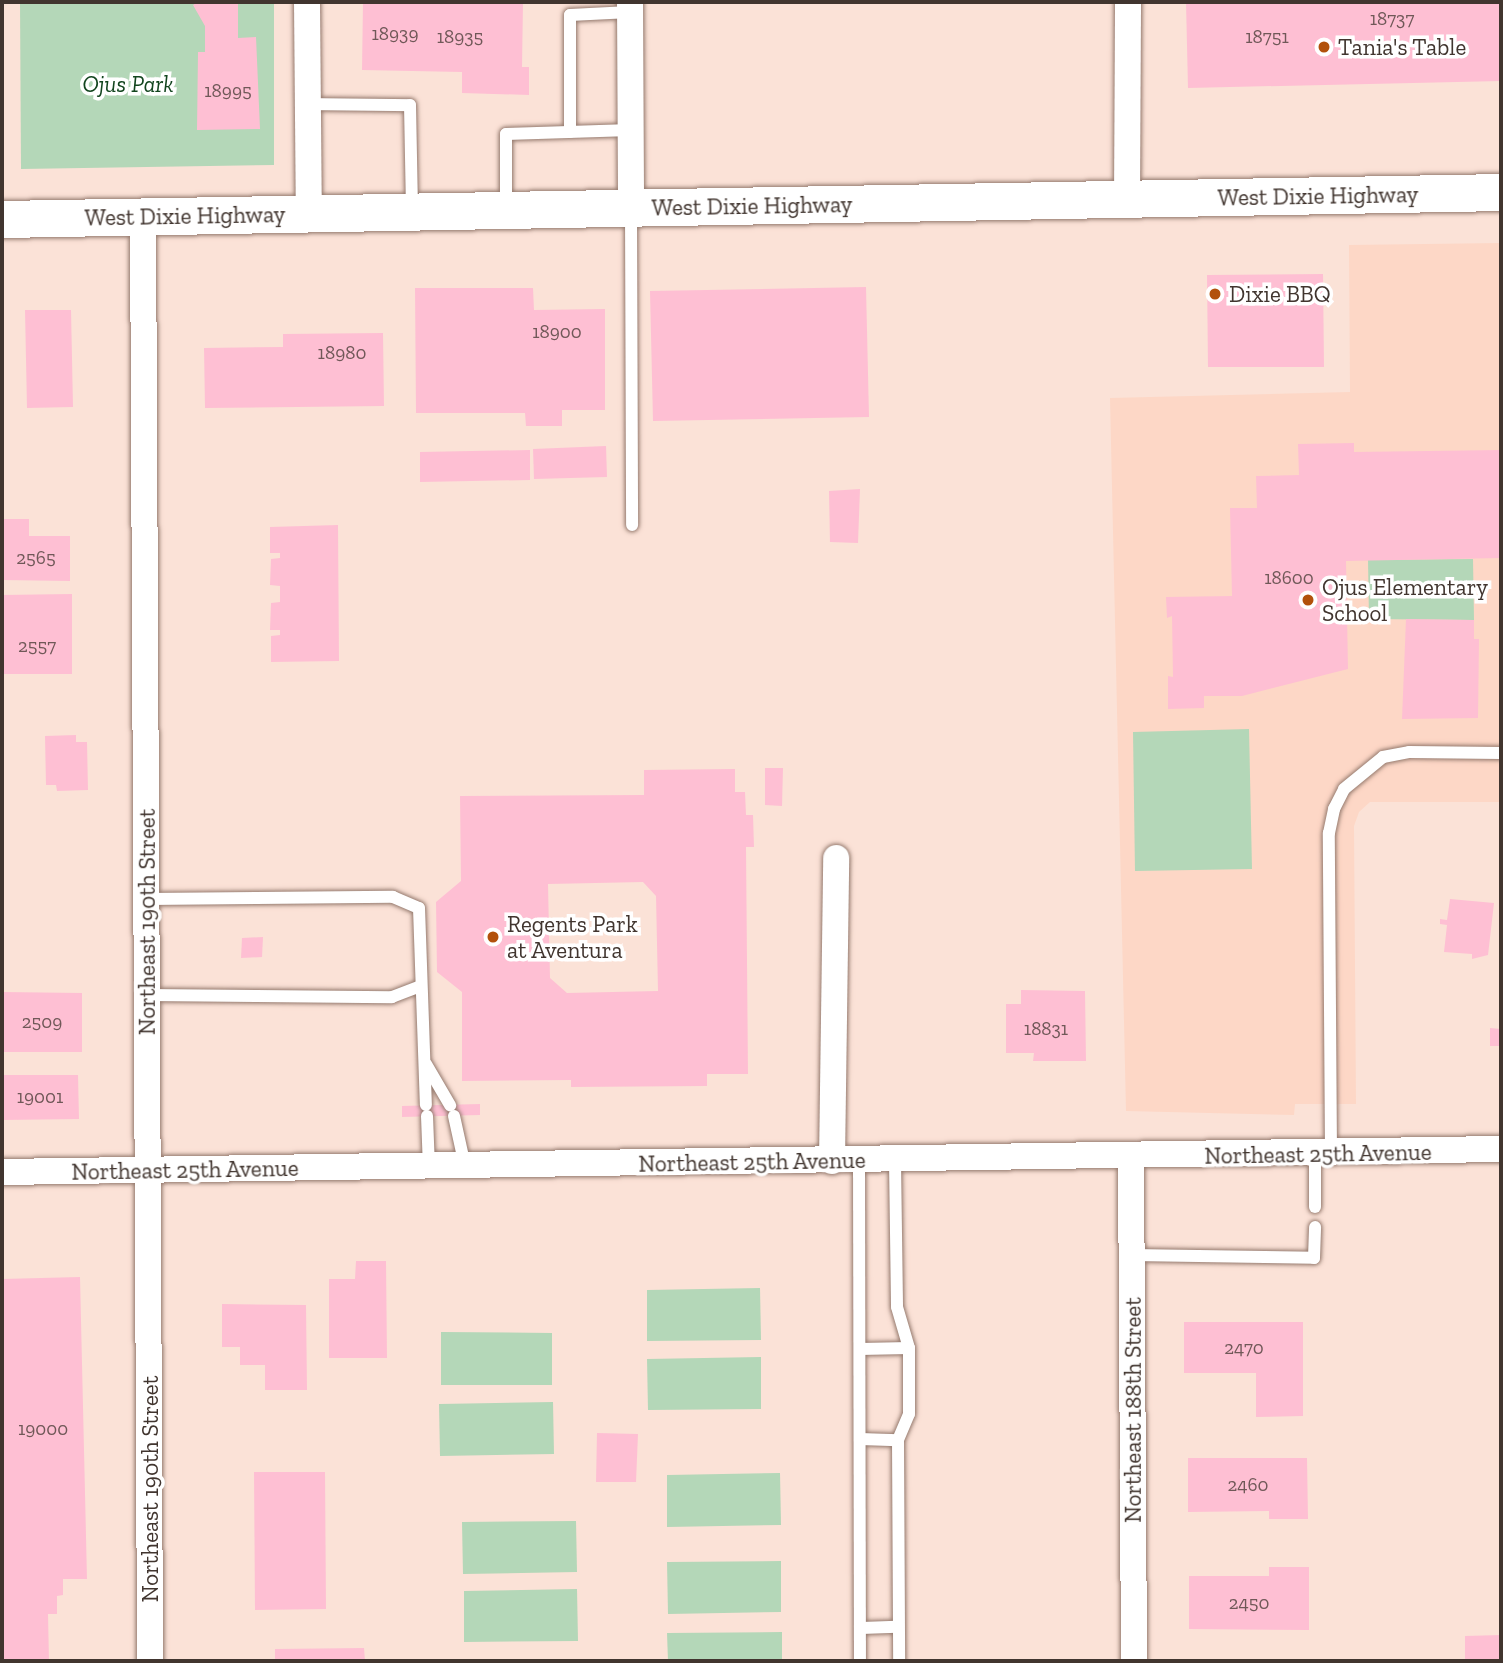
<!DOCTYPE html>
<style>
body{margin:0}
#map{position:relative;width:1503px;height:1663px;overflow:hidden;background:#fbe2d7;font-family:"Zilla Slab",serif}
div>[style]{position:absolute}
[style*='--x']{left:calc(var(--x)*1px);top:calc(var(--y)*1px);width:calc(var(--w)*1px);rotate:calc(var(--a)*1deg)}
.built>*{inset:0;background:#fdd7c6}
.green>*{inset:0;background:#b4d7b8}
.building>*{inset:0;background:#febfd3}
.roads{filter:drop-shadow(0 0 2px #957a6e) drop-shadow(0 0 2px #957a6e)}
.lane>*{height:12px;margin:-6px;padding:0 6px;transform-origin:6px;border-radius:6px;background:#fff}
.street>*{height:26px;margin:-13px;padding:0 13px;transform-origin:13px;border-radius:13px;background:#fff}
.secondary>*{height:37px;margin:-18.5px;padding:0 18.5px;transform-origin:18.5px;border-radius:18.5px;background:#fff}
.dots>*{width:19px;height:19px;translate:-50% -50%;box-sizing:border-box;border:4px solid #fff;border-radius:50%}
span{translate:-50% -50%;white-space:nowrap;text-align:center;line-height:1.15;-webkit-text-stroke:7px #fff;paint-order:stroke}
.number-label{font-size:19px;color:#705858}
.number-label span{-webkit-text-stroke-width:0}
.poi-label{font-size:23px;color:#41352f}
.left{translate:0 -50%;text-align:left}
.park-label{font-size:23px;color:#12451e;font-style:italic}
.street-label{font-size:23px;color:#41352f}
.frame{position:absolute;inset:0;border:4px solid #41352f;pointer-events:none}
</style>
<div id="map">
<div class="built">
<i style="clip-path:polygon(1501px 243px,1501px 802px,1370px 802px,1359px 812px,1354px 826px,1356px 1104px,1295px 1104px,1294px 1115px,1126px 1111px,1110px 398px,1350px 392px,1349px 245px)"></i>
</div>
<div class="green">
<i style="clip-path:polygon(20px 2px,274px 2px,274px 165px,21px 169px)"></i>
<i style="clip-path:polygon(1473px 559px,1474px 620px,1369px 619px,1368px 560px)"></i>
<i style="clip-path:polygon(1249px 729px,1252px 869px,1135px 871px,1133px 732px)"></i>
<i style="clip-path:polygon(760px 1288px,761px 1340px,647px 1341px,647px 1290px)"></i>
<i style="clip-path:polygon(441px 1332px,552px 1333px,552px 1385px,441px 1385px)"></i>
<i style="clip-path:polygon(761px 1357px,761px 1409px,648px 1410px,647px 1359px)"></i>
<i style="clip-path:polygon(553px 1402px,554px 1454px,440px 1456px,439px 1404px)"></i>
<i style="clip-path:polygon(780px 1473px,781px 1525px,667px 1527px,667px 1475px)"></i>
<i style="clip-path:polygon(576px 1521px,577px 1572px,463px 1574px,462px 1522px)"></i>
<i style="clip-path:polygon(781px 1561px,781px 1612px,668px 1614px,667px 1562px)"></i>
<i style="clip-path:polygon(577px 1589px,578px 1641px,464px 1642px,464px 1591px)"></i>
<i style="clip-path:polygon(782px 1632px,782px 1661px,668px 1661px,667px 1633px)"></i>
</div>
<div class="building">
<i style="clip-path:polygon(198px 2px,238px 2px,238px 38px,256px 37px,260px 129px,197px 130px,198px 52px,205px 52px,205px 26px,193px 5px)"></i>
<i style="clip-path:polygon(363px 2px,523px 2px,522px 67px,529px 67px,529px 95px,462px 93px,462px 72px,362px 70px)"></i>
<i style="clip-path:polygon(1186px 2px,1501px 2px,1501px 81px,1188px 88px)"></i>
<i style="clip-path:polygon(1323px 274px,1324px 367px,1208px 367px,1207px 275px)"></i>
<i style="clip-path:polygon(866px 287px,869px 417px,653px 421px,650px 291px)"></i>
<i style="clip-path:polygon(415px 288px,533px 288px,534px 310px,605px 309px,605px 410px,562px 410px,562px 426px,526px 426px,525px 413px,416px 413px)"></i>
<i style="clip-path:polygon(25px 310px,71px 310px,73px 407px,27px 408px)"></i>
<i style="clip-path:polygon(383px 333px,384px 406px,205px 408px,204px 348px,283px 347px,283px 334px)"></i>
<i style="clip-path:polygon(1354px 443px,1354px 452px,1501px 450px,1501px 558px,1346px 561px,1348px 669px,1242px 696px,1204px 696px,1204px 708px,1168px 709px,1168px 676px,1173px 677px,1172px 616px,1167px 618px,1166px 597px,1232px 596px,1230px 508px,1257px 508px,1256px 476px,1299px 475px,1298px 444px)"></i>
<i style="clip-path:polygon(606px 446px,607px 477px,534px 479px,533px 449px)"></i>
<i style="clip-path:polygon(530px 450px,530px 480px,420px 482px,420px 452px)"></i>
<i style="clip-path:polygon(860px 489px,858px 543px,830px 542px,829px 491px)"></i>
<i style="clip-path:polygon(2px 519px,29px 519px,29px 536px,70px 536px,70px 581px,2px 580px)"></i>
<i style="clip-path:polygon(338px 525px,339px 661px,271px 662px,271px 636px,280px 635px,280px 630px,270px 630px,271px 603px,280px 602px,280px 586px,270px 585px,271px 559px,280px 558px,280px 553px,270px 553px,270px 527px)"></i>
<i style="clip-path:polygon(72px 594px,72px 674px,2px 674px,2px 595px)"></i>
<i style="clip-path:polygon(1406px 619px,1474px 620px,1474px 639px,1479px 639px,1478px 718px,1402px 719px)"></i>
<i style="clip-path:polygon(76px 735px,76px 742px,87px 742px,88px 790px,57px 791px,56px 785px,46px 785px,45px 736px)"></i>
<i style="clip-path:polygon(765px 768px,783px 768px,782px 806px,765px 805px)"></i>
<i style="clip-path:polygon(evenodd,735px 769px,735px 792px,745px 792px,746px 815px,753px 815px,754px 847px,746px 847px,748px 1074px,707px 1074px,707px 1086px,571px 1087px,571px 1080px,462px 1081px,462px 992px,437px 972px,436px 902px,461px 881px,460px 796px,644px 795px,644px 770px,735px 769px,643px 882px,656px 896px,658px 991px,567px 993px,550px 978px,548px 884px,643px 882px)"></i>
<i style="clip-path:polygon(1450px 899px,1494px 903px,1488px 955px,1472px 959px,1472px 954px,1444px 952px,1447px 925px,1440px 924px,1440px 919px,1447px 920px)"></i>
<i style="clip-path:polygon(263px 937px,262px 957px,241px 958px,242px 938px)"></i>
<i style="clip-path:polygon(1021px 990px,1085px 991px,1086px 1061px,1033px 1061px,1034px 1053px,1006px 1053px,1006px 1004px,1021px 1004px)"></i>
<i style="clip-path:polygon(2px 992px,82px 993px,82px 1052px,2px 1052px)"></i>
<i style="clip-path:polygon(1490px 1028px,1501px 1029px,1501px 1046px,1490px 1046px)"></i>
<i style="clip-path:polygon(2px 1075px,78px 1075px,79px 1119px,2px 1120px)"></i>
<i style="clip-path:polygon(480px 1104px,480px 1115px,402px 1117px,402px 1106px)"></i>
<i style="clip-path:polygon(356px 1261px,386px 1261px,387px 1358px,329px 1358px,329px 1279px,355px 1279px)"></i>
<i style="clip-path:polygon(80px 1277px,87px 1579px,63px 1579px,63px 1595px,57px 1596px,57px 1614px,48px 1614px,49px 1661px,2px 1661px,2px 1279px)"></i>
<i style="clip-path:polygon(222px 1304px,306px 1305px,307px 1390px,265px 1390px,265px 1365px,240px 1365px,240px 1347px,222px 1347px)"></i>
<i style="clip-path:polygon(1184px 1322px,1303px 1322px,1303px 1416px,1256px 1417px,1256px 1373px,1184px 1373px)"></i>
<i style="clip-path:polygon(597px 1433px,638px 1434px,636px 1482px,596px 1482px)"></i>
<i style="clip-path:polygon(1188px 1458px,1307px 1458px,1308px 1519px,1269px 1519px,1269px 1511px,1188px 1512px)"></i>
<i style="clip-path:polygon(254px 1472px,325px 1472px,326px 1609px,255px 1610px)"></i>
<i style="clip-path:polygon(1269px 1567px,1309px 1567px,1309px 1630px,1189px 1629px,1189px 1576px,1269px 1576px)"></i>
<i style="clip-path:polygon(1501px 1635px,1501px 1661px,1465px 1661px,1465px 1636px)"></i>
<i style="clip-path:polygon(364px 1648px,365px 1661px,275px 1661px,275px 1649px)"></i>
</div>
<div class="roads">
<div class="lane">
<i style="--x:308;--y:104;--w:102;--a:0.6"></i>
<i style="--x:410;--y:105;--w:103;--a:88.9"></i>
<i style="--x:570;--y:132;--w:117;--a:-90"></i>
<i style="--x:570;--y:15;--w:60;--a:-2.9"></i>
<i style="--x:506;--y:207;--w:73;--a:-90"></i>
<i style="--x:506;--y:134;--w:125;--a:-1.8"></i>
<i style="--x:631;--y:211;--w:314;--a:89.8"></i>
<i style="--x:147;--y:899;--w:246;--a:-0.5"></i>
<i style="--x:393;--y:897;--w:28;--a:23"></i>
<i style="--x:419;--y:908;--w:197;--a:88"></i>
<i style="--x:147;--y:995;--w:245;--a:0.5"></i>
<i style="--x:392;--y:997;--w:30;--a:-21"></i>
<i style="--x:426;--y:1064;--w:48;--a:59.7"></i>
<i style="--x:427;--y:1116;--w:51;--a:87.8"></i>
<i style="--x:454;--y:1116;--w:51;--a:77.6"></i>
<i style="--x:1331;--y:1153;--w:320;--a:-90.4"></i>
<i style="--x:1329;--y:833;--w:25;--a:-78"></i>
<i style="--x:1334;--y:809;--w:22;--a:-63"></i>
<i style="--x:1344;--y:789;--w:50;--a:-39.4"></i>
<i style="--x:1383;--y:757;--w:26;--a:-11"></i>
<i style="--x:1409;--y:752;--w:92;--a:0.6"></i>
<i style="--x:1315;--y:1154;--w:53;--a:90"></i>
<i style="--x:859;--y:1161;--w:500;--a:89.89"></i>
<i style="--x:895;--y:1161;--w:146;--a:89.2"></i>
<i style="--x:897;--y:1307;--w:43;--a:73.7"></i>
<i style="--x:909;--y:1348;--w:66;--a:90"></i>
<i style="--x:909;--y:1414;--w:28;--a:113"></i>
<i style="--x:898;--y:1440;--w:221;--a:89.7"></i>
<i style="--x:1132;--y:1255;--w:182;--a:0.9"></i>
<i style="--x:1314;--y:1258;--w:31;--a:-88"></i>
<i style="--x:860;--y:1349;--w:49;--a:-1.2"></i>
<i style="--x:860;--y:1439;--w:38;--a:2"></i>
<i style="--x:860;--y:1628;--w:38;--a:-2"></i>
</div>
<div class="street">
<i style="--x:307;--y:2;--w:212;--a:89.5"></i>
<i style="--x:630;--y:2;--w:206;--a:89.7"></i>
<i style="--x:1127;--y:200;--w:198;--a:-89.7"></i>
<i style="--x:143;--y:216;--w:1445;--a:89.72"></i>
<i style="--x:1131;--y:1158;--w:503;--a:89.66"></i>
<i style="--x:832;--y:1161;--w:303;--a:-89.2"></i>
<i style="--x:2;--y:1172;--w:1499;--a:-0.88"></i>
</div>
<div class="secondary">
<i style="--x:2;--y:219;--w:1499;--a:-1.03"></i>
</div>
</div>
<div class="dots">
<i style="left:1324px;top:47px;background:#b2510b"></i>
<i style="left:1215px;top:294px;background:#b2510b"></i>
<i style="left:1308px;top:600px;background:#b2510b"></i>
<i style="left:493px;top:937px;background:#b2510b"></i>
</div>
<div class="number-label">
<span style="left:1392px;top:19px">18737</span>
<span style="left:395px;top:34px">18939</span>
<span style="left:460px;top:37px">18935</span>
<span style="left:1267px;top:37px">18751</span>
<span style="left:228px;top:91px">18995</span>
<span style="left:557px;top:332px">18900</span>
<span style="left:342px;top:353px">18980</span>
<span style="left:36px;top:558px">2565</span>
<span style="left:1289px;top:578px">18600</span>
<span style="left:37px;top:646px">2557</span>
<span style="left:42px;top:1022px">2509</span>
<span style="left:1046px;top:1029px">18831</span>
<span style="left:40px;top:1097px">19001</span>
<span style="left:1244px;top:1348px">2470</span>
<span style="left:43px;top:1429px">19000</span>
<span style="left:1248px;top:1485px">2460</span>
<span style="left:1249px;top:1603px">2450</span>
</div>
<div class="poi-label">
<span class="left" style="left:1338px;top:47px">Tania's Table</span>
<span class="left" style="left:1229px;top:294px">Dixie BBQ</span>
<span class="left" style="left:1322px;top:600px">Ojus Elementary<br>School</span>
<span class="left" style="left:507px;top:937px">Regents Park<br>at Aventura</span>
</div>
<div class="park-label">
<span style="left:128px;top:84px">Ojus Park</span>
</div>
<div class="street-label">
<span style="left:1318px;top:196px;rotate:-1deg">West Dixie Highway</span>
<span style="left:752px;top:206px;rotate:-1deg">West Dixie Highway</span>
<span style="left:185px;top:216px;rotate:-1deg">West Dixie Highway</span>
<span style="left:147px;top:922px;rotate:-90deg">Northeast 190th Street</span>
<span style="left:1318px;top:1154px;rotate:-1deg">Northeast 25th Avenue</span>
<span style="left:752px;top:1162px;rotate:-1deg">Northeast 25th Avenue</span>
<span style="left:185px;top:1170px;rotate:-1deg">Northeast 25th Avenue</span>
<span style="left:1133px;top:1410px;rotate:-90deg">Northeast 188th Street</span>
<span style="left:150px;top:1489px;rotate:-90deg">Northeast 190th Street</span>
</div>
<div class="frame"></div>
</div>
